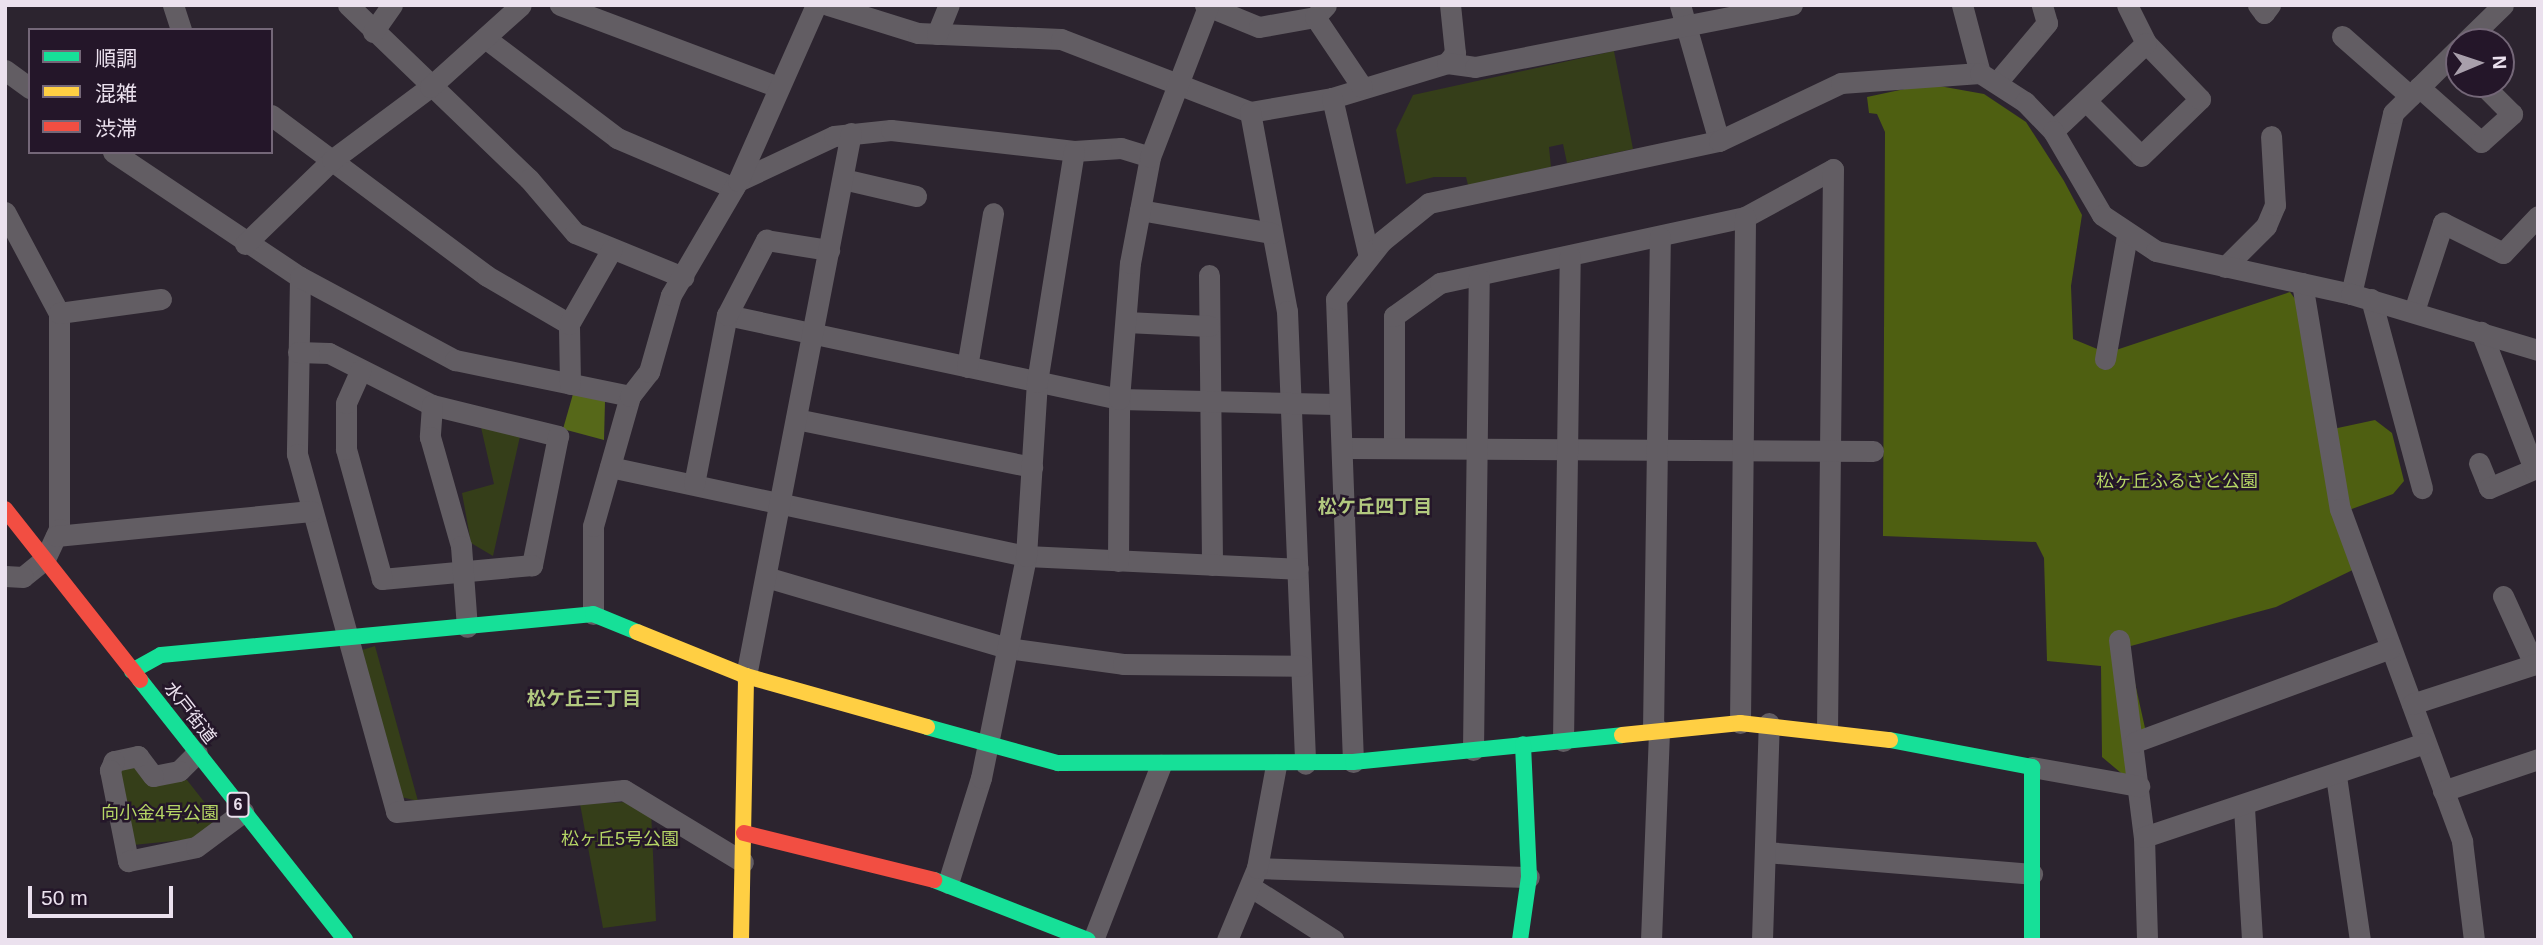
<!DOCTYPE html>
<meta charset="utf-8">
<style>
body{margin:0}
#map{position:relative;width:2543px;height:945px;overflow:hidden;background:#2c242f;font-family:Arial,"Noto Sans JP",sans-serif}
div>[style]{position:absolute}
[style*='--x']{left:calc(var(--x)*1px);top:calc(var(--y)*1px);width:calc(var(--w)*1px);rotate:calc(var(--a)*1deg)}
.green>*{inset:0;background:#353e19}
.forest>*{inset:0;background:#4e5f11}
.water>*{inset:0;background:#566819}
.street>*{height:21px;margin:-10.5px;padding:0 10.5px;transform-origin:10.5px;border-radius:10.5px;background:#625d63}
.fast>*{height:16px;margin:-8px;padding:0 8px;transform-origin:8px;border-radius:8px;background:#16e098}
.slow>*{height:16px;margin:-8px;padding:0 8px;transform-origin:8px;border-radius:8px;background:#ffcf43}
.jam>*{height:16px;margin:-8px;padding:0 8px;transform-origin:8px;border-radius:8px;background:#f24e42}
span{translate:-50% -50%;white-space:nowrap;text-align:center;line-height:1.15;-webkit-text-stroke:5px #241629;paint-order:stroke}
.shield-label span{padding:2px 5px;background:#241629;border:2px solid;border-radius:5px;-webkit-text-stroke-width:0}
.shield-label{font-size:16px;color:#ebe1ee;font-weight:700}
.park-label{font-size:18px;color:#b5d565}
.street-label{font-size:18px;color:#ebe1ee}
.neighbourhood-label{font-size:19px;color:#b2c97f;font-weight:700}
.frame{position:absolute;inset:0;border:7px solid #ebe1ee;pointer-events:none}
.legend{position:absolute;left:28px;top:28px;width:245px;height:126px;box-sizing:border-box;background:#241629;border:2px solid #746778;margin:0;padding:9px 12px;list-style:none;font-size:21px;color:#ebe1ee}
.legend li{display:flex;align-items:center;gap:14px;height:35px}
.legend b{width:35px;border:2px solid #746778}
.north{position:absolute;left:2445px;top:28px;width:70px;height:70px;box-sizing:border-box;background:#241629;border:2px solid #746778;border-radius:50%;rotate:88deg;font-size:19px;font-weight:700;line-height:28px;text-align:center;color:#ebe1ee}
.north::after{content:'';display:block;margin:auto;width:24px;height:32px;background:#a89fab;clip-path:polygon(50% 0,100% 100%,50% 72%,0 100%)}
.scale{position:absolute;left:28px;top:886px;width:145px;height:32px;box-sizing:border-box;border:4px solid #ebe1ee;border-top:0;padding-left:9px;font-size:21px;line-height:24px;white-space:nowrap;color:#ebe1ee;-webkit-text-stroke:5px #241629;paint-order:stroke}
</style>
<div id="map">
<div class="green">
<i style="clip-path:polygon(1614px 51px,1633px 149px,1567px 163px,1563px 144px,1549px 147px,1551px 167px,1468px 185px,1466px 177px,1434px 177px,1406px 184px,1396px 130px,1413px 95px)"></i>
<i style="clip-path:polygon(480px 423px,521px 432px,493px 556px,471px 543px,462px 493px,494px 484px)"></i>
<i style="clip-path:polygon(375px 646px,418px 801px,401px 797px,359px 651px)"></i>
<i style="clip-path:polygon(135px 762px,152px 782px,187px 780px,216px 817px,213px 827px,193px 839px,133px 845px,119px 772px)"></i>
<i style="clip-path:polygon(626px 802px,651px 810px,656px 921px,603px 928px,580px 804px)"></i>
</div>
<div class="forest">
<i style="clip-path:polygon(1928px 84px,1984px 94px,2026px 122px,2064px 181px,2082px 215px,2071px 286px,2073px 339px,2107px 353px,2290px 292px,2298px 303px,2319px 432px,2375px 420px,2392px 433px,2404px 481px,2393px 494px,2349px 510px,2365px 564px,2276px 607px,2127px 647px,2145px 728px,2127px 778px,2102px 757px,2101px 666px,2047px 661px,2044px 558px,2036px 542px,1883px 536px,1885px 132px,1877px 114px,1869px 113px,1867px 97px)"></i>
</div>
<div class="water">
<i style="clip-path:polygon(573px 394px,605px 401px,604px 440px,563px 429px)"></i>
</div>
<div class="street">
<i style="--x:173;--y:5;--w:26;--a:72"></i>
<i style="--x:348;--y:5;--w:251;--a:43.9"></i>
<i style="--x:529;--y:179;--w:71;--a:49.6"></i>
<i style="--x:575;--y:233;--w:117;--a:22.2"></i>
<i style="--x:560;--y:5;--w:233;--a:20.6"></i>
<i style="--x:828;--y:5;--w:94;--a:17.3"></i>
<i style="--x:918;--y:33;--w:143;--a:2.4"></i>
<i style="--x:1061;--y:39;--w:203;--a:21.1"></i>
<i style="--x:1250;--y:112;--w:83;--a:-9.7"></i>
<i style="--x:1332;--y:98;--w:120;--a:-16.9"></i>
<i style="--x:1447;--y:63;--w:13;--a:-51"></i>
<i style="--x:1455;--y:53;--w:48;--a:-95.9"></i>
<i style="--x:1205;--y:5;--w:58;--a:22.2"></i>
<i style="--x:1259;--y:27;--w:57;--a:-10.1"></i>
<i style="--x:1315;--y:17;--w:16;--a:-47"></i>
<i style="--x:1680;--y:5;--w:141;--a:74"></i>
<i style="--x:1962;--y:5;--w:70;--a:75.2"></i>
<i style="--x:2258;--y:5;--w:10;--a:53"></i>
<i style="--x:2264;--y:13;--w:10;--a:-53"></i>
<i style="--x:1315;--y:17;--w:84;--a:56.1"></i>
<i style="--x:373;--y:32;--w:33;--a:-55"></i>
<i style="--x:937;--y:34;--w:31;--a:-68"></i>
<i style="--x:2342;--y:36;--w:91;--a:41.4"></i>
<i style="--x:485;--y:38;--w:166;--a:37.1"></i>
<i style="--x:617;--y:138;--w:127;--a:23.1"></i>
<i style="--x:2465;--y:42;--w:53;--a:-44.2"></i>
<i style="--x:1447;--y:63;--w:28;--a:8"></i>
<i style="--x:1475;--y:67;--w:323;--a:-11.1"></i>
<i style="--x:5;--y:70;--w:31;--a:36"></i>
<i style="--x:1998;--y:81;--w:76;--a:-49.8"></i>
<i style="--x:2047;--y:23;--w:19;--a:-106"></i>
<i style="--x:2419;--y:87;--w:83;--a:41.6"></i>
<i style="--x:2481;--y:142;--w:42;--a:-42.1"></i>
<i style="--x:2512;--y:114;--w:42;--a:-135"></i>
<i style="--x:1332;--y:98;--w:163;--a:76.9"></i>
<i style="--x:2087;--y:102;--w:76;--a:45"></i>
<i style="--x:2141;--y:156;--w:82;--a:-44"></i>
<i style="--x:2200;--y:99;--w:78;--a:-134"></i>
<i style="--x:2146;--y:43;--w:42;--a:-116.6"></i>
<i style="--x:1250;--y:112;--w:202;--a:79.5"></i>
<i style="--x:1287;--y:311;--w:453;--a:87.7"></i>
<i style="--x:271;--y:115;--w:269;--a:36.7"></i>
<i style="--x:487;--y:276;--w:95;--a:30.3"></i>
<i style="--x:2053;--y:131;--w:128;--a:-43.4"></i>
<i style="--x:113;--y:152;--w:225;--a:33.8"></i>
<i style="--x:300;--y:277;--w:177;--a:91"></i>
<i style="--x:297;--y:454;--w:371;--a:74.5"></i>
<i style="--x:396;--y:812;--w:229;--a:-5.5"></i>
<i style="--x:624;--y:790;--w:139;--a:31.2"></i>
<i style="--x:843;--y:179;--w:75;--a:13.1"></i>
<i style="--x:738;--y:181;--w:106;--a:-25.1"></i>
<i style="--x:834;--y:136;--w:57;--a:-6"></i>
<i style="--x:891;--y:130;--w:184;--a:6.5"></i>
<i style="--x:1074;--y:151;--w:47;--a:-3.7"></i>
<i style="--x:1121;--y:148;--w:30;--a:17"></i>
<i style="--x:1140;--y:210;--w:134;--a:9.9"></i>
<i style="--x:5;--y:212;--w:115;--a:61.9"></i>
<i style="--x:59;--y:313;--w:216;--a:90"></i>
<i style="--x:59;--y:529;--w:33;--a:115"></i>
<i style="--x:45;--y:559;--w:28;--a:141"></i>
<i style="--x:23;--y:577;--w:18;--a:-177"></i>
<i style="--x:245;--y:244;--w:121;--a:-44"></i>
<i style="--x:332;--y:160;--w:122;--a:-36.7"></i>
<i style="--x:430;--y:87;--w:122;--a:-42"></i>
<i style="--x:2225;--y:267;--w:58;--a:-45"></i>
<i style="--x:2266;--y:226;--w:23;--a:-67"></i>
<i style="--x:2275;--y:205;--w:69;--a:-93.3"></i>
<i style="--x:1209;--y:275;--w:290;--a:89.4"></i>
<i style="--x:300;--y:277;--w:176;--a:28.2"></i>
<i style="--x:455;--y:360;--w:179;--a:11.6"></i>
<i style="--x:2302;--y:283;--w:229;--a:80.5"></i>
<i style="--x:2340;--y:509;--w:354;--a:69.8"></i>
<i style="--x:2462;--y:841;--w:100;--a:83.1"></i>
<i style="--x:2351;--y:294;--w:186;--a:-76.9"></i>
<i style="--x:2393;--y:113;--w:93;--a:-44.6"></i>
<i style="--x:2371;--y:299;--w:196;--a:74.9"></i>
<i style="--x:2414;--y:311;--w:93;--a:-71.8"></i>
<i style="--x:2443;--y:223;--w:67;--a:26.6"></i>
<i style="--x:2503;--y:253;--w:51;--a:-46.6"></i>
<i style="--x:59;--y:313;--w:103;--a:-7.8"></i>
<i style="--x:727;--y:315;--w:401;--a:12.1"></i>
<i style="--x:1119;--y:399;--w:216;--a:1.3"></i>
<i style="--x:1126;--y:322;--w:83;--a:2.8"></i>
<i style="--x:298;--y:352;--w:31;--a:2"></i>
<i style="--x:329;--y:353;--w:115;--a:26.8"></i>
<i style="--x:432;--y:405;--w:130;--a:13.8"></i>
<i style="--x:558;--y:436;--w:132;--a:101.4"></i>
<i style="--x:532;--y:565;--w:151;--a:174.7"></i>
<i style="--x:382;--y:579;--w:135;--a:-105.5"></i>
<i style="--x:346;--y:449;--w:46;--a:-90"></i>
<i style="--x:346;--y:403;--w:36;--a:-66"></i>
<i style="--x:2105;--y:359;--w:126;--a:-79.9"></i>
<i style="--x:967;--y:367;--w:156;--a:-80.4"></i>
<i style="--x:570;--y:384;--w:60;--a:-91"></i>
<i style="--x:569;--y:324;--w:86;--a:-60.2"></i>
<i style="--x:432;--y:405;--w:32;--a:94"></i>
<i style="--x:430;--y:437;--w:113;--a:74.1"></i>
<i style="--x:461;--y:546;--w:81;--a:85.8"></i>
<i style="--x:796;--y:419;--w:241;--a:11.5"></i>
<i style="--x:1394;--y:446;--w:130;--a:-90"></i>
<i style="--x:1394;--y:316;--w:57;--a:-35.7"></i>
<i style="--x:1440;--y:283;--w:312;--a:-12.2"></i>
<i style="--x:1745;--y:217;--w:100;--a:-28.6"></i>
<i style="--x:1833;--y:169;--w:559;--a:90.61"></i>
<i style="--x:1345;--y:448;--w:528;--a:0.33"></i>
<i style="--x:2479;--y:463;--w:27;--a:68"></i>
<i style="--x:2489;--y:488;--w:49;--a:-22.9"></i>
<i style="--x:2534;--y:469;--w:147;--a:-111.1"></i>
<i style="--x:610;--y:467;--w:425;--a:12.1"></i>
<i style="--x:1026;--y:556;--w:272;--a:2.7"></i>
<i style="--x:694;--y:484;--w:172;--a:-79"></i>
<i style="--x:727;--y:315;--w:85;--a:-62.5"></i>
<i style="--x:766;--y:240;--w:64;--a:9"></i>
<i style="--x:56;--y:536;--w:256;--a:-5.6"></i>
<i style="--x:1118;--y:561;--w:162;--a:-89.6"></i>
<i style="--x:1119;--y:399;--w:136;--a:-85.4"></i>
<i style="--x:1130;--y:263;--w:108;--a:-79.3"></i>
<i style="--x:1150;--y:157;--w:161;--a:-68.9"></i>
<i style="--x:766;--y:577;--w:252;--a:16.4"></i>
<i style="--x:1008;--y:648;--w:116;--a:7.9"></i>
<i style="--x:1123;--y:664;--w:178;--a:0.6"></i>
<i style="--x:2503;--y:596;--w:75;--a:65.5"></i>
<i style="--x:593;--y:614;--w:88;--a:-90"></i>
<i style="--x:593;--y:526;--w:135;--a:-74.1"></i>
<i style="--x:630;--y:396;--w:31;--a:-52"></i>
<i style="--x:649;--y:372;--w:80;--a:-74.1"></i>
<i style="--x:671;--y:295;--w:132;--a:-59.6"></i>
<i style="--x:738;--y:181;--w:193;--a:-66.1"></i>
<i style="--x:2119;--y:640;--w:199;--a:82.8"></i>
<i style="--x:2144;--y:837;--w:103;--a:88.3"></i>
<i style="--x:746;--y:676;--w:553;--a:-79.06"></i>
<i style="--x:2412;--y:704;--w:133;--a:-18"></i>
<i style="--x:1740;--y:723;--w:506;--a:-89.43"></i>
<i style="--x:1653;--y:730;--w:493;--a:-89.2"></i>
<i style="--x:1563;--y:741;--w:485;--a:-89.2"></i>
<i style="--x:2135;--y:742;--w:272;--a:-20.2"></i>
<i style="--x:1473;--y:750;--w:472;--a:-89.3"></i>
<i style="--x:197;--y:753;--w:25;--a:135"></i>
<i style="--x:179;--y:771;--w:26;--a:169"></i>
<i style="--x:153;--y:776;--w:25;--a:-127"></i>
<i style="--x:138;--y:756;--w:25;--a:168"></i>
<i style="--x:114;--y:761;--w:10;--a:114"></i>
<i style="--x:110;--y:770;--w:93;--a:78.8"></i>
<i style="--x:128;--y:861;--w:69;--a:-11.6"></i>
<i style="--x:196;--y:847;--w:59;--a:-36.7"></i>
<i style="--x:1353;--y:762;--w:463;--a:-92.1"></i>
<i style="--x:1336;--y:299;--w:74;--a:-51.6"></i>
<i style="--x:1382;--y:241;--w:60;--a:-39"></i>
<i style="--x:1429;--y:203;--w:297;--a:-12.1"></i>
<i style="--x:1719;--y:141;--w:135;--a:-25.4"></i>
<i style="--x:1841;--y:83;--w:139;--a:-4.1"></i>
<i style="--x:1980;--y:73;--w:54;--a:32.8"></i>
<i style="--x:2025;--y:102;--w:40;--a:46"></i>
<i style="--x:2053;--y:131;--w:97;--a:59.7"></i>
<i style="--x:2102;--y:215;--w:65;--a:33.7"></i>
<i style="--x:2156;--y:251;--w:200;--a:12.4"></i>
<i style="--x:2351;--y:294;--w:195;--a:16.7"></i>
<i style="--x:2032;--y:767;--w:109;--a:10.1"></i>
<i style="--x:2336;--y:776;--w:166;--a:81.7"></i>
<i style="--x:2443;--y:791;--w:100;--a:-18.6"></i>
<i style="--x:2244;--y:808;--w:132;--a:86.5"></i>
<i style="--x:2144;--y:837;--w:296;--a:-18.5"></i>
<i style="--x:1766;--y:852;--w:267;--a:4.7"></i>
<i style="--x:1257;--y:868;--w:272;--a:1.9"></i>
<i style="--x:948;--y:883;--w:110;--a:-72.6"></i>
<i style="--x:981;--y:778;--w:227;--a:-78.5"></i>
<i style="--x:1026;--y:556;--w:174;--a:-86.4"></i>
<i style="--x:1037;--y:382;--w:234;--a:-80.9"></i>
<i style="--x:1251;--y:887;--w:98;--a:32.6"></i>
<i style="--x:1093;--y:940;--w:188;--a:-68.8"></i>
<i style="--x:1227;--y:940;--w:78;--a:-67.4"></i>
<i style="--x:1257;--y:868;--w:105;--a:-79.5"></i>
<i style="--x:1651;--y:940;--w:210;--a:-87.8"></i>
<i style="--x:1762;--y:940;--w:217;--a:-88.2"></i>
</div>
<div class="fast">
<i style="--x:132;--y:671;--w:33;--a:-29"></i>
<i style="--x:161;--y:655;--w:434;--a:-5.4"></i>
<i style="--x:593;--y:614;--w:48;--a:22.2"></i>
<i style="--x:140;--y:680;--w:331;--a:51.7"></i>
<i style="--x:927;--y:727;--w:136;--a:15.4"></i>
<i style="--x:1058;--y:763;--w:295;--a:-0.2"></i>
<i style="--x:1353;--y:762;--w:270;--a:-5.7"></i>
<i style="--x:1890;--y:740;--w:145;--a:10.8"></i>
<i style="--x:2032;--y:767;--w:173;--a:90"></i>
<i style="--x:934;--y:880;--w:165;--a:21.3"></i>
<i style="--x:1520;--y:940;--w:64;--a:-81.9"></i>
<i style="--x:1529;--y:877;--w:133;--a:-92.6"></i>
</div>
<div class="slow">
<i style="--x:637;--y:632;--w:118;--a:22"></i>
<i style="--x:746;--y:676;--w:188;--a:15.7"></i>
<i style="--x:1622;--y:735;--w:119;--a:-5.8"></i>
<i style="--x:1740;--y:723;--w:151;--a:6.5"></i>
<i style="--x:741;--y:940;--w:264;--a:-88.9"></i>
</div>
<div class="jam">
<i style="--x:5;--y:509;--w:218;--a:51.7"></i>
<i style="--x:744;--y:833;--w:196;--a:13.9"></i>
</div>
<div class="shield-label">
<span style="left:238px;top:805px">6</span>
</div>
<div class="park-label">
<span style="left:2177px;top:481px">松ヶ丘ふるさと公園</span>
<span style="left:160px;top:813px">向小金4号公園</span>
<span style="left:620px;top:839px">松ヶ丘5号公園</span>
</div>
<div class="street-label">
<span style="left:190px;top:713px;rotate:52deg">水戸街道</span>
</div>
<div class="neighbourhood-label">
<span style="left:1375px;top:507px">松ケ丘四丁目</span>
<span style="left:584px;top:699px">松ケ丘三丁目</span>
</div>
<div class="frame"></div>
<ul class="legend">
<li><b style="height:9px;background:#16e098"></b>順調</li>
<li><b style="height:9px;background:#ffcf43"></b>混雑</li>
<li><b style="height:9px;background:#f24e42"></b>渋滞</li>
</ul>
<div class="north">N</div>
<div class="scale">50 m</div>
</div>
